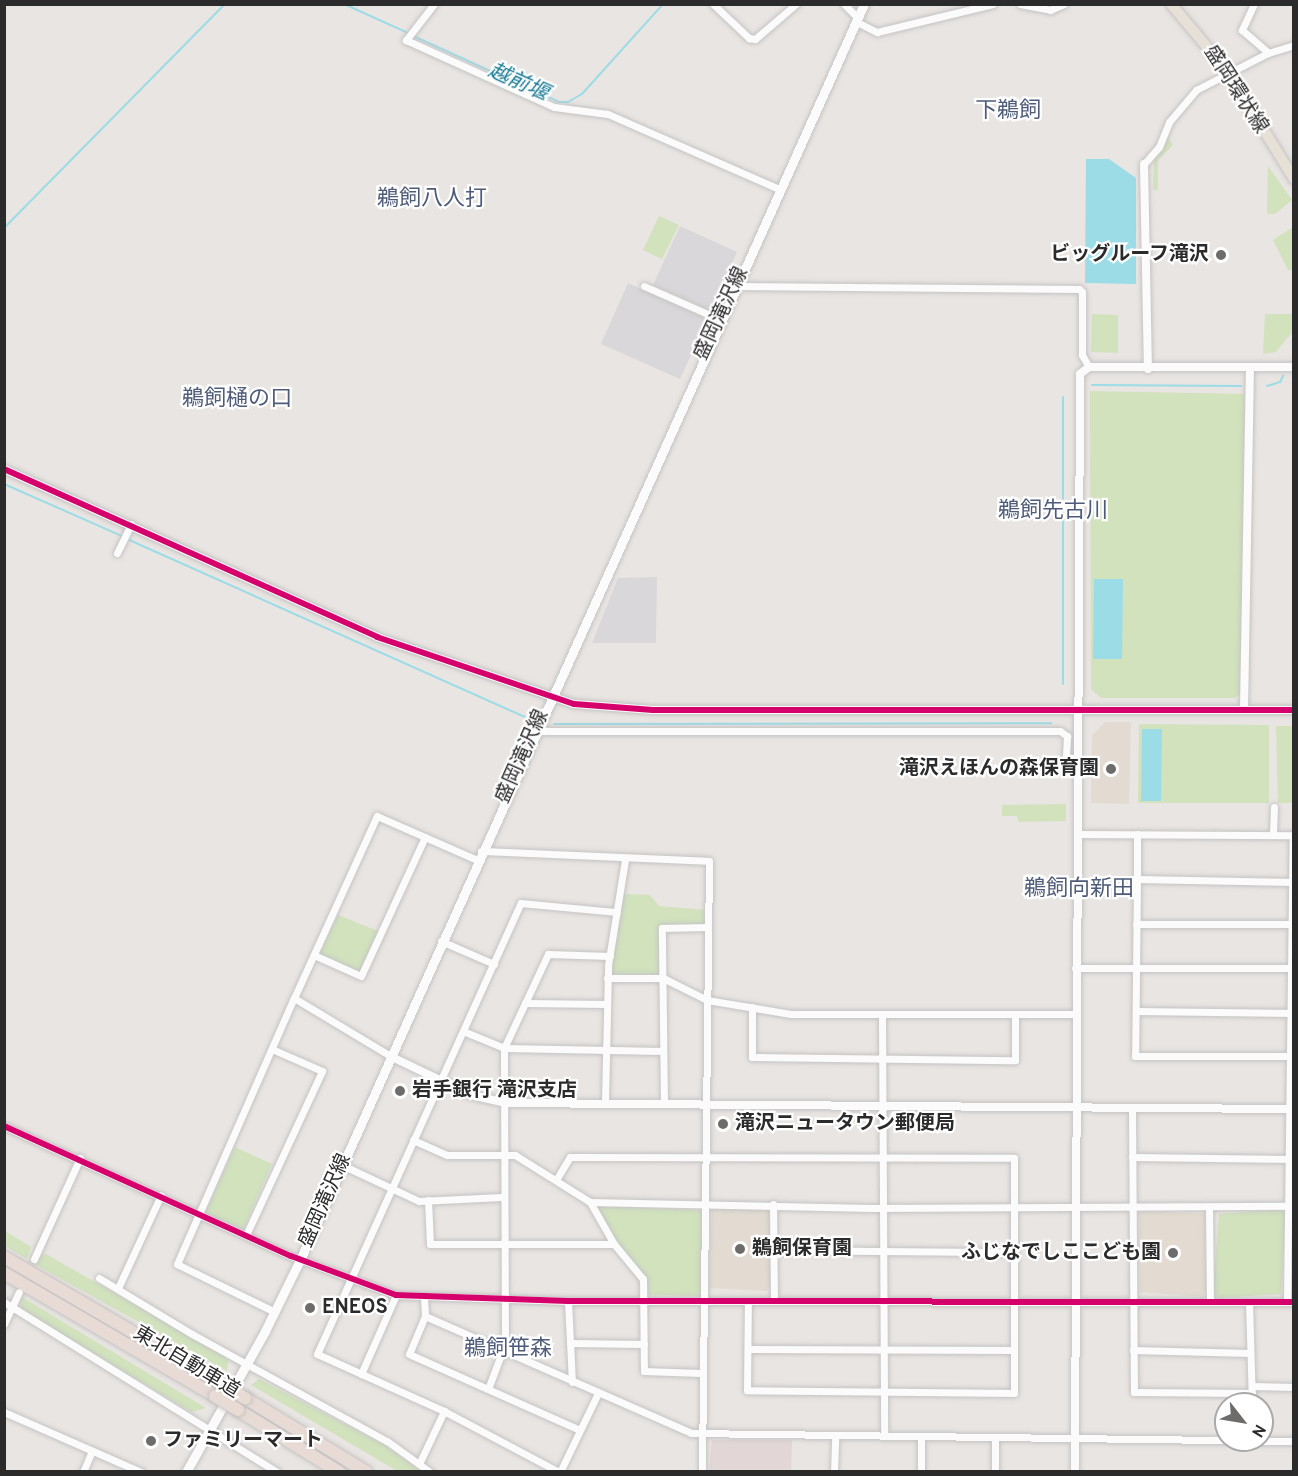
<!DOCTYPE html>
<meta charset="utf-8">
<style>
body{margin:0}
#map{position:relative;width:1298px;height:1476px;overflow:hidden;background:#e9e5e2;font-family:Overpass,"Noto Sans JP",sans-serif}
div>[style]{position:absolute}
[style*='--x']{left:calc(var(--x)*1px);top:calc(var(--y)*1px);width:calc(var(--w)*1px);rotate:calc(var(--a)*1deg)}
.industrial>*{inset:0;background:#d9d7d9}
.education>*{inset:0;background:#e3dbd1}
.medical>*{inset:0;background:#e2d6d6}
.green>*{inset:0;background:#d1e2bd}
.water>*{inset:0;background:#9bdce6}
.stream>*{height:2px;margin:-1px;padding:0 1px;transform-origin:1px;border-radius:1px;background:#9bdce6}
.roads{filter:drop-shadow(0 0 2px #c5c4c4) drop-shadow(0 0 2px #c5c4c4)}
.minor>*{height:7px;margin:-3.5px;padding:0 3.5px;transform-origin:3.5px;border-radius:3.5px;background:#fcfbfb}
.tertiary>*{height:8px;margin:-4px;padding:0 4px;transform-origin:4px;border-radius:4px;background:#fcfbfb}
.secondary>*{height:9px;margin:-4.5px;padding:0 4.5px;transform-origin:4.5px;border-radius:4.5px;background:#fcfbfb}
.primary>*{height:10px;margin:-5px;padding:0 5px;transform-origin:5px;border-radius:5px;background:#e6e0d6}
.motorway>*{height:12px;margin:-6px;padding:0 6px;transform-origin:6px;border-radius:6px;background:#e8dbd5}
.bridges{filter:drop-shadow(0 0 2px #c5c3c2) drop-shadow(0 0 2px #c5c3c2)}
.motorway-bridge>*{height:12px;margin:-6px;padding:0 6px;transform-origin:6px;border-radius:6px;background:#e8dbd5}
.cycleway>*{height:6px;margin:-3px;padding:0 3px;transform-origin:3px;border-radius:3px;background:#d6006c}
.dots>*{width:16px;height:16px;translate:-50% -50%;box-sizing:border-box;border:3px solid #fff;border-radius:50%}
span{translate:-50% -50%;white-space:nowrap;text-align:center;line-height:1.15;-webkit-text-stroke:4.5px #fff;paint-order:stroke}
.street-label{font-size:20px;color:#2b2b2b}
.poi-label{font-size:20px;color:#2b2b2b;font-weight:700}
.right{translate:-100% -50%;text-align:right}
.left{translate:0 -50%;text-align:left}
.water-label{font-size:21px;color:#167994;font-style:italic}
.quarter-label{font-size:22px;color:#4e5c79}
.frame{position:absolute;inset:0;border:6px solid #2b2b2b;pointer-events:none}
.north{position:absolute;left:1214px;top:1392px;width:60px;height:60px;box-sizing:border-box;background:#fff;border:2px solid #aaa;border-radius:50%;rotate:121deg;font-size:16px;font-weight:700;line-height:24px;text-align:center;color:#2b2b2b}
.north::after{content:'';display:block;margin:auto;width:21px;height:27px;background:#6e6c6b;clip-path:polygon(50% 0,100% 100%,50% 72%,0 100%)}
</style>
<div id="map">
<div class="industrial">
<i style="clip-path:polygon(680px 226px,737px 252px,711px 311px,653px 285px)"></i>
<i style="clip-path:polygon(628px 283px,708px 319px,680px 379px,601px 344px)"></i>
<i style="clip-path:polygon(657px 577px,656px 643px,592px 643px,618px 578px)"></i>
</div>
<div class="education">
<i style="clip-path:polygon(1105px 722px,1131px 722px,1129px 804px,1091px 803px,1092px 735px)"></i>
<i style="clip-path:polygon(712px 1208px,770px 1209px,771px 1287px,766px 1291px,709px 1288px)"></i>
<i style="clip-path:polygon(1142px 1211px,1205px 1214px,1206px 1291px,1202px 1297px,1140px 1292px,1139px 1214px)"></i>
</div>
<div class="medical">
<i style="clip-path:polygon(712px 1440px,792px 1440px,791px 1471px,709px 1471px)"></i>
</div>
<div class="green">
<i style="clip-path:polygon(1166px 134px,1173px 145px,1158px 160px,1158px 190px,1153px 190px,1154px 158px)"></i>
<i style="clip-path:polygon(1268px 166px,1292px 200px,1275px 214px,1267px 214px)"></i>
<i style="clip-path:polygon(659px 216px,679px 225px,662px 259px,643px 250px)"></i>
<i style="clip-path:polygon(1293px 227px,1293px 270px,1288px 270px,1273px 240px)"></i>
<i style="clip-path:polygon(1092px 314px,1118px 315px,1118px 353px,1091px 352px)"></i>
<i style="clip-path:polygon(1265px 314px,1293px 314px,1294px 330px,1276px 352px,1263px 354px)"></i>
<i style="clip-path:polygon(1090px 391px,1245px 394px,1240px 694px,1235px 698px,1101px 698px,1091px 689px)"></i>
<i style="clip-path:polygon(1139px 724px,1269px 725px,1269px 803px,1138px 803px)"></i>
<i style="clip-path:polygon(1276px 726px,1293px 726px,1293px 803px,1278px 803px)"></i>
<i style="clip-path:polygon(1066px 804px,1066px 821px,1018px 822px,1017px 816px,1002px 816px,1002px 805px)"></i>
<i style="clip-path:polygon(624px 894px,650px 895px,659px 906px,705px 910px,705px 925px,660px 926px,660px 976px,609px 976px)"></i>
<i style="clip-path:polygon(338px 915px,378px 931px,361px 970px,356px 971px,319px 955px)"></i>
<i style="clip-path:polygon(235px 1147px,272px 1164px,243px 1230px,205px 1213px)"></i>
<i style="clip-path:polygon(596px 1206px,702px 1210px,701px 1296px,649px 1295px,646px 1279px,617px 1243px)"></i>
<i style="clip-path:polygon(1279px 1209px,1286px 1212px,1281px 1294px,1218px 1298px,1213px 1292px,1219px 1214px)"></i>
<i style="clip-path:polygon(5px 1231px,31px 1247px,27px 1259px,5px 1246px)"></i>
<i style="clip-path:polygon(46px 1254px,224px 1356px,228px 1361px,227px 1371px,36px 1265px,42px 1255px)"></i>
<i style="clip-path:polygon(20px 1296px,206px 1408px,191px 1412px,21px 1310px)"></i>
<i style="clip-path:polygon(259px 1379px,384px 1445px,421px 1471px,397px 1471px,251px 1385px)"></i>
</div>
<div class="water">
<i style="clip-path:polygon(1086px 159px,1109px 159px,1136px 178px,1136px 284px,1085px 283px)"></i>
<i style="clip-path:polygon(1094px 579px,1123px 579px,1122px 659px,1093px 659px)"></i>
<i style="clip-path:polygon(1142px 729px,1162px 729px,1161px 801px,1141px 801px)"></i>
</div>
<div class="stream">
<i style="--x:344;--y:4;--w:70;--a:24.4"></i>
<i style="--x:413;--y:36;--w:160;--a:24.3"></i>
<i style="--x:559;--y:102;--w:9;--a:0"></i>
<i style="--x:568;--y:102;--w:16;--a:-30"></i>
<i style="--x:582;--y:94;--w:121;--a:-48"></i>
<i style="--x:4;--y:228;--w:315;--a:-45.4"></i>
<i style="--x:1092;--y:385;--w:149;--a:0.4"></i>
<i style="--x:1267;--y:386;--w:14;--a:-17"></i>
<i style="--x:1280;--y:382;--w:7;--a:-63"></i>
<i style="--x:1063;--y:397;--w:287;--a:90"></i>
<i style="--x:4;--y:484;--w:129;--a:23.8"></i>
<i style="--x:127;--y:539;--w:438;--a:24.1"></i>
<i style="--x:554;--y:724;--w:497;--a:-0.1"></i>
</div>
<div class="roads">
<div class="minor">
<i style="--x:434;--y:4;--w:46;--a:127.9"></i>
<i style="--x:406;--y:40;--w:162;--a:24.4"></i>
<i style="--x:554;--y:107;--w:54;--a:7.4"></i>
<i style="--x:608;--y:114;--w:187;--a:23.7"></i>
<i style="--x:713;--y:4;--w:50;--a:43.4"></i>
<i style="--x:749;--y:38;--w:6;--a:9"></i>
<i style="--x:755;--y:39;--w:54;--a:-40.5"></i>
<i style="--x:844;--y:4;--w:18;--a:45"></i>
<i style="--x:1020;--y:4;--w:31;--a:11"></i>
<i style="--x:1050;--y:10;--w:15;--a:-23"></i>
<i style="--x:1254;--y:4;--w:29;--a:115"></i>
<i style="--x:1242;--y:30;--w:35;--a:41"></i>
<i style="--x:855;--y:21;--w:25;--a:27"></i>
<i style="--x:877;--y:32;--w:119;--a:-13.6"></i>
<i style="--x:1144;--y:164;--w:23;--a:-49"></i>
<i style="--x:1159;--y:147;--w:27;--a:-68"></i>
<i style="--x:1169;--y:122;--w:42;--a:-49.8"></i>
<i style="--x:1196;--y:90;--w:81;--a:-27.2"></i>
<i style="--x:1268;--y:53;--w:27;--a:-17"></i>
<i style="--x:644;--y:286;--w:82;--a:23.7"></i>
<i style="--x:734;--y:286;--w:345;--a:0.5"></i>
<i style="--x:1079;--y:289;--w:4;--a:45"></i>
<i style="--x:1082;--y:292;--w:63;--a:90"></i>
<i style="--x:1082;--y:355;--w:14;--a:60"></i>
<i style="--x:117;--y:553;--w:32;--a:-64"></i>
<i style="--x:535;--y:731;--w:525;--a:0"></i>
<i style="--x:1060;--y:731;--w:9;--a:36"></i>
<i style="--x:1067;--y:736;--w:22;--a:93"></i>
<i style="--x:1066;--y:758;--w:11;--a:0"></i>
<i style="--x:1077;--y:834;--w:217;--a:0.3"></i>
<i style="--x:1137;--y:834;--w:45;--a:90"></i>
<i style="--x:1273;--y:835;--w:28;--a:-88"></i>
<i style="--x:481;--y:851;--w:228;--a:2.5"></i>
<i style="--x:709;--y:861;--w:611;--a:90.66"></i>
<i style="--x:1294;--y:882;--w:157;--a:-178.9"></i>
<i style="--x:1137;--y:879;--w:177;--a:90.6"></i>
<i style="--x:1135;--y:1056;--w:159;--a:0"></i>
<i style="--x:1136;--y:924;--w:158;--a:0"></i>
<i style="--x:441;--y:941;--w:58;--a:23.5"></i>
<i style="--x:314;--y:955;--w:51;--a:24.1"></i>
<i style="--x:361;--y:976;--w:153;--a:-65.3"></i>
<i style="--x:1075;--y:968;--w:218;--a:0"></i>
<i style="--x:607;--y:978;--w:56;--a:0"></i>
<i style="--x:663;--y:978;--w:49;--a:26.6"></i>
<i style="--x:707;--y:1000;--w:85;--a:9.5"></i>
<i style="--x:791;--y:1014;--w:284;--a:0"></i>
<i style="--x:294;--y:998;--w:114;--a:31"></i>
<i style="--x:525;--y:1003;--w:82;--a:0.7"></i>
<i style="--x:752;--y:1007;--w:50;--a:90"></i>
<i style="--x:752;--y:1057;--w:263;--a:0.7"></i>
<i style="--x:1015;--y:1060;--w:44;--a:-90"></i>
<i style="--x:1136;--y:1011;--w:158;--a:0.7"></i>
<i style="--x:882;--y:1014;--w:421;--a:89.7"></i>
<i style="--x:463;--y:1031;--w:44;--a:22.5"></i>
<i style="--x:504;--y:1048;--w:159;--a:1.1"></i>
<i style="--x:605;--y:1102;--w:137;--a:-88.7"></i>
<i style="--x:608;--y:965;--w:106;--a:-80.8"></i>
<i style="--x:664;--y:1104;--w:176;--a:-90.7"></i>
<i style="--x:662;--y:928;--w:45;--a:-1.3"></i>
<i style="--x:1132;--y:1110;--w:282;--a:89.6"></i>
<i style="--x:1134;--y:1392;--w:118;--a:0.5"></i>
<i style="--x:4;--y:1126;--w:315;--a:24.4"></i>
<i style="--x:291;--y:1256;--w:112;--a:20.4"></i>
<i style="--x:396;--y:1295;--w:172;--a:2"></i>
<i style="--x:568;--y:1301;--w:726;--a:0.08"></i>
<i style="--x:413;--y:1140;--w:37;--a:24"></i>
<i style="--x:447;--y:1155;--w:68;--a:0"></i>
<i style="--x:515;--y:1155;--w:89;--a:32.1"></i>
<i style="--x:590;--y:1202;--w:281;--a:1.2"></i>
<i style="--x:871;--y:1208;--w:423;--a:-0.3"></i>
<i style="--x:1132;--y:1157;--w:160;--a:0.7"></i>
<i style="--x:342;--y:1165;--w:85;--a:25.1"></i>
<i style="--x:419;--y:1201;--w:83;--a:-2.8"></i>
<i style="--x:556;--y:1180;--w:27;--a:-59"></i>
<i style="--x:570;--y:1157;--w:444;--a:0.1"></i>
<i style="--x:1014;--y:1158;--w:235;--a:90"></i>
<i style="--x:1014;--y:1393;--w:267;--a:-179.4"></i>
<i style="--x:747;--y:1390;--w:89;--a:-89.4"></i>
<i style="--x:428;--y:1200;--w:44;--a:87.4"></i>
<i style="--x:430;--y:1244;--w:184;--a:0"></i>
<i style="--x:590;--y:1202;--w:48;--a:60.3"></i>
<i style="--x:614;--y:1244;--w:45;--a:50.4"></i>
<i style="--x:643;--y:1279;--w:92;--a:89.4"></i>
<i style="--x:644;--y:1371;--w:57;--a:2"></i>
<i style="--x:773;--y:1204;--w:95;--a:89.4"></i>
<i style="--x:1209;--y:1207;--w:95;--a:89.4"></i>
<i style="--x:246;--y:1235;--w:181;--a:-65.1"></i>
<i style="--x:322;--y:1071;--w:55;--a:-156.3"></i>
<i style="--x:773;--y:1250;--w:241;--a:0.5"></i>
<i style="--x:34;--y:1259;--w:111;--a:-65.5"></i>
<i style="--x:99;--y:1278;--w:109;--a:31.1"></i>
<i style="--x:192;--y:1334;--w:222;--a:28.8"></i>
<i style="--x:387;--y:1441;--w:53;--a:35.8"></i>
<i style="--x:118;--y:1288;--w:102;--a:-65.2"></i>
<i style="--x:424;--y:1297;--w:19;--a:87"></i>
<i style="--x:425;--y:1316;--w:291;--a:23.7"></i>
<i style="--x:691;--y:1433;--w:603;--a:0.76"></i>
<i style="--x:568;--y:1301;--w:81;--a:87.2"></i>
<i style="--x:1287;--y:1301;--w:466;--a:-89.3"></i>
<i style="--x:4;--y:1302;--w:322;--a:31.9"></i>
<i style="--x:1249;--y:1302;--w:102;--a:88.3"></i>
<i style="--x:275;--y:1312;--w:109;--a:-153.9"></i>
<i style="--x:177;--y:1264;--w:291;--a:-66.3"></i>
<i style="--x:294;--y:998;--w:200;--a:-65.5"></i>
<i style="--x:377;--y:816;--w:109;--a:23.7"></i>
<i style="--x:425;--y:1316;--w:41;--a:112.8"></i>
<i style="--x:409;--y:1354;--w:187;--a:24"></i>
<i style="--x:4;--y:1324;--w:35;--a:-65"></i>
<i style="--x:570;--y:1343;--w:74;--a:0.8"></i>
<i style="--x:748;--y:1349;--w:266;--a:0.2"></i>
<i style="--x:1133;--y:1350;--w:117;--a:1.5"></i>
<i style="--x:361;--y:1374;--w:86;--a:-66.1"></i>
<i style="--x:1252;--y:1386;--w:42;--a:1.4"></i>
<i style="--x:488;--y:1389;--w:48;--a:-69.3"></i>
<i style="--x:505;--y:1344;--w:296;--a:-90.2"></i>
<i style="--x:504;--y:1048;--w:104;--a:-64.9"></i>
<i style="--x:548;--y:954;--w:62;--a:1.8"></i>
<i style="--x:4;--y:1412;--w:150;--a:23.7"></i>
<i style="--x:995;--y:1439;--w:33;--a:90"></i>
<i style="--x:419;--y:1464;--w:59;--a:-64.7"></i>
<i style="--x:83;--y:1472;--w:23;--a:-67"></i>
<i style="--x:559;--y:1472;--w:130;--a:-152.1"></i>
<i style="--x:444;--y:1411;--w:139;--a:-155.8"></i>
<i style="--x:317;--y:1354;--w:495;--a:-65.7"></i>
<i style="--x:521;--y:903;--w:96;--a:5.4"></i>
<i style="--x:560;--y:1472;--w:88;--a:-64.3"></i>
<i style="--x:834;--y:1472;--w:36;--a:-88"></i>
<i style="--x:921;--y:1472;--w:35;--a:-90"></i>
</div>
<div class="tertiary">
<i style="--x:1144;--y:164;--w:205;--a:88.9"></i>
<i style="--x:4;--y:469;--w:409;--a:24.2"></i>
<i style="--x:377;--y:637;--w:208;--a:18.8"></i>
<i style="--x:574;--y:704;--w:79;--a:4.3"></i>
<i style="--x:653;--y:710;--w:641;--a:0"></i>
<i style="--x:1244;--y:710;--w:341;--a:-89"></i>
<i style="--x:392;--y:1057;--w:88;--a:25.7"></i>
<i style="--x:471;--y:1095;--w:35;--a:13"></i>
<i style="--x:505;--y:1103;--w:789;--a:0.44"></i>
<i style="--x:1075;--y:1472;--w:1098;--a:-89.74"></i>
<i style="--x:1080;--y:374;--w:11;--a:-38"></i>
<i style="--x:1089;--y:367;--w:205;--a:0"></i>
</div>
<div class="secondary">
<i style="--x:186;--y:1472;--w:162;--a:-60.7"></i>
<i style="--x:265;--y:1331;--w:79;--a:-63.8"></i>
<i style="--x:300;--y:1260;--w:1377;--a:-65.82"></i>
</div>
<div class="primary">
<i style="--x:1171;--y:4;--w:89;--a:50"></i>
<i style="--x:1228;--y:72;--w:126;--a:58.3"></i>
</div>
<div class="motorway">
<i style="--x:4;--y:1257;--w:254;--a:30.3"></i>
<i style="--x:4;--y:1273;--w:244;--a:30.2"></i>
<i style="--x:245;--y:1398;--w:142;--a:31.4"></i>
<i style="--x:238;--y:1410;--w:119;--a:31.5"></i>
</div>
</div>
<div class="bridges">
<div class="motorway-bridge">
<i style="--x:223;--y:1385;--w:26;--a:31"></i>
<i style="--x:215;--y:1396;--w:27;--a:31"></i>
</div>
</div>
<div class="cycleway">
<i style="--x:4;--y:469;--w:409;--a:24.2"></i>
<i style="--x:377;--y:637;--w:208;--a:18.8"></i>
<i style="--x:574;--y:704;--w:79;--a:4.3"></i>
<i style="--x:653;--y:710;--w:641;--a:0"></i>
<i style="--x:4;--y:1126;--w:315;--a:24.4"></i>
<i style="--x:291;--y:1256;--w:112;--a:20.4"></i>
<i style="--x:396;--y:1295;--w:172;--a:2"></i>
<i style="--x:568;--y:1301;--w:726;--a:0.08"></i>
</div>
<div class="dots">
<i style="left:1221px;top:255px;background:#6e6c6b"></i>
<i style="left:1111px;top:769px;background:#6e6c6b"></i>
<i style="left:400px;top:1091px;background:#6e6c6b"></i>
<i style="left:723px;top:1124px;background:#6e6c6b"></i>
<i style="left:740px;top:1249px;background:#6e6c6b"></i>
<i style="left:1173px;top:1253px;background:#6e6c6b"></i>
<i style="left:310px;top:1308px;background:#6e6c6b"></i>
<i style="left:151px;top:1441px;background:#6e6c6b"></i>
</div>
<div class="street-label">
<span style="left:1235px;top:90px;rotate:57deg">盛岡環状線</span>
<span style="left:722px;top:314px;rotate:-65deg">盛岡滝沢線</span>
<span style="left:523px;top:757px;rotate:-66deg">盛岡滝沢線</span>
<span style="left:326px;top:1201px;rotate:-66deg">盛岡滝沢線</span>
<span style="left:186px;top:1363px;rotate:31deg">東北自動車道</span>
</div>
<div class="poi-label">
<span class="right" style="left:1209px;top:255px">ビッグルーフ滝沢</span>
<span class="right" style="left:1099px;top:769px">滝沢えほんの森保育園</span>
<span class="left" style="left:412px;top:1091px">岩手銀行 滝沢支店</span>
<span class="left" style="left:735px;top:1124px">滝沢ニュータウン郵便局</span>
<span class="left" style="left:752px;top:1249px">鵜飼保育園</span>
<span class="right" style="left:1161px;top:1253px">ふじなでしここども園</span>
<span class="left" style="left:322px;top:1308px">ENEOS</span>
<span class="left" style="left:163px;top:1441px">ファミリーマート</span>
</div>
<div class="water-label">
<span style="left:518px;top:83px;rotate:24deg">越前堰</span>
</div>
<div class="quarter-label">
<span style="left:1008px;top:112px">下鵜飼</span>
<span style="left:432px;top:200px">鵜飼八人打</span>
<span style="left:237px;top:400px">鵜飼樋の口</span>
<span style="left:1053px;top:512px">鵜飼先古川</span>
<span style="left:1079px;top:890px">鵜飼向新田</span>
<span style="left:508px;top:1350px">鵜飼笹森</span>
</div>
<div class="frame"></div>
<div class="north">N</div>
</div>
